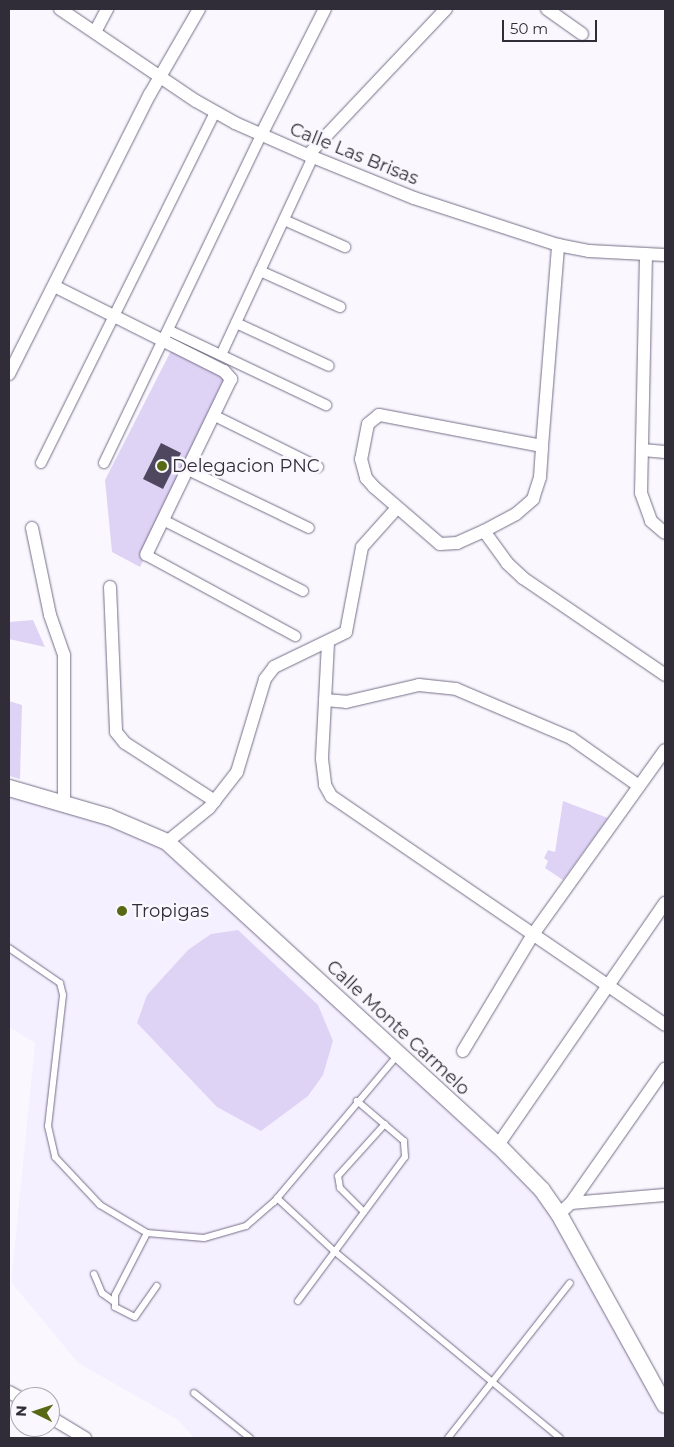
<!DOCTYPE html>
<style>
body{margin:0}
#map{position:relative;width:674px;height:1447px;overflow:hidden;background:#faf8fe;font-family:Montserrat,sans-serif}
div>[style]{position:absolute}
[style*='--x']{left:calc(var(--x)*1px);top:calc(var(--y)*1px);width:calc(var(--w)*1px);rotate:calc(var(--a)*1deg)}
.built>*{inset:0;background:#f5f0ff}
.green>*{inset:0;background:#dfd3f5}
.building>*{inset:0;background:#4f465f}
.roads{filter:drop-shadow(0 0 1px #766d88) drop-shadow(0 0 1px #766d88)}
.service>*{height:6px;margin:-3px;padding:0 3px;transform-origin:3px;border-radius:3px;background:#fff}
.pedestrian>*{height:10px;margin:-5px;padding:0 5px;transform-origin:5px;border-radius:5px;background:#fff}
.minor>*{height:12px;margin:-6px;padding:0 6px;transform-origin:6px;border-radius:6px;background:#fff}
.tertiary>*{height:16px;margin:-8px;padding:0 8px;transform-origin:8px;border-radius:8px;background:#fff}
.dots>*{width:14px;height:14px;translate:-50% -50%;box-sizing:border-box;border:2px solid #faf8fe;border-radius:50%}
span{translate:-50% -50%;white-space:nowrap;text-align:center;line-height:1.15;-webkit-text-stroke:5px #faf8fe;paint-order:stroke}
.street-label{font-size:18px;color:#312d38}
.poi-label{font-size:18px;color:#312d38}
.left{translate:0 -50%;text-align:left}
.frame{position:absolute;inset:0;border:10px solid #312d38;pointer-events:none}
.north{position:absolute;left:10px;top:1387px;width:50px;height:50px;box-sizing:border-box;background:#faf8fe;border:1px solid #aaa7af;border-radius:50%;rotate:274deg;font-size:14px;font-weight:700;line-height:20px;text-align:center;color:#312d38}
.north::after{content:'';display:block;margin:auto;width:18px;height:22px;background:#576914;clip-path:polygon(50% 0,100% 100%,50% 72%,0 100%)}
.scale{position:absolute;left:502px;top:20px;width:95px;height:22px;box-sizing:border-box;border:2px solid #312d38;border-top:0;padding-left:6px;font-size:15px;line-height:18px;white-space:nowrap;color:#312d38;-webkit-text-stroke:4px #faf8fe;paint-order:stroke}
</style>
<div id="map">
<div class="built">
<i style="clip-path:polygon(9px 788px,167px 842px,542px 1190px,665px 1405px,665px 1438px,194px 1438px,178px 1420px,78px 1363px,11px 1282px,35px 1043px,9px 1027px)"></i>
</div>
<div class="green">
<i style="clip-path:polygon(174px 345px,224px 371px,226px 393px,140px 567px,112px 552px,105px 480px)"></i>
<i style="clip-path:polygon(33px 620px,45px 647px,9px 639px,9px 622px)"></i>
<i style="clip-path:polygon(9px 701px,22px 705px,20px 779px,9px 776px)"></i>
<i style="clip-path:polygon(563px 801px,608px 818px,563px 880px,545px 868px,548px 861px,544px 858px,548px 850px,555px 852px)"></i>
<i style="clip-path:polygon(238px 930px,318px 1005px,333px 1041px,323px 1075px,308px 1096px,261px 1131px,217px 1107px,137px 1023px,147px 995px,188px 950px,211px 934px)"></i>
</div>
<div class="building">
<i style="clip-path:polygon(161px 443px,181px 453px,163px 489px,143px 479px)"></i>
</div>
<div class="roads">
<div class="service">
<i style="--x:9;--y:948;--w:62;--a:34.5"></i>
<i style="--x:60;--y:983;--w:12;--a:76"></i>
<i style="--x:63;--y:995;--w:132;--a:96.5"></i>
<i style="--x:48;--y:1126;--w:32;--a:77"></i>
<i style="--x:55;--y:1157;--w:66;--a:46.8"></i>
<i style="--x:100;--y:1205;--w:55;--a:30.8"></i>
<i style="--x:147;--y:1233;--w:57;--a:5"></i>
<i style="--x:204;--y:1238;--w:44;--a:-15.9"></i>
<i style="--x:246;--y:1226;--w:37;--a:-41"></i>
<i style="--x:274;--y:1202;--w:191;--a:-49.9"></i>
<i style="--x:277;--y:1198;--w:78;--a:42.9"></i>
<i style="--x:334;--y:1251;--w:293;--a:39.6"></i>
<i style="--x:364;--y:1212;--w:34;--a:-135"></i>
<i style="--x:340;--y:1188;--w:12;--a:-99"></i>
<i style="--x:338;--y:1176;--w:70;--a:-47.9"></i>
<i style="--x:147;--y:1233;--w:70;--a:117.3"></i>
<i style="--x:115;--y:1295;--w:12;--a:90"></i>
<i style="--x:115;--y:1307;--w:22;--a:27"></i>
<i style="--x:135;--y:1317;--w:38;--a:-55"></i>
<i style="--x:94;--y:1274;--w:21;--a:67"></i>
<i style="--x:102;--y:1293;--w:14;--a:36"></i>
<i style="--x:298;--y:1301;--w:179;--a:-53.4"></i>
<i style="--x:405;--y:1157;--w:16;--a:-94"></i>
<i style="--x:404;--y:1141;--w:62;--a:-139.6"></i>
<i style="--x:194;--y:1393;--w:72;--a:38.8"></i>
<i style="--x:448;--y:1438;--w:197;--a:-51.8"></i>
</div>
<div class="pedestrian">
<i style="--x:284;--y:220;--w:67;--a:23.9"></i>
<i style="--x:260;--y:271;--w:88;--a:24.2"></i>
<i style="--x:236;--y:323;--w:102;--a:24.8"></i>
<i style="--x:170;--y:331;--w:173;--a:25.4"></i>
<i style="--x:221;--y:355;--w:218;--a:-65.1"></i>
<i style="--x:215;--y:416;--w:115;--a:26.3"></i>
<i style="--x:41;--y:463;--w:392;--a:-63.6"></i>
<i style="--x:104;--y:463;--w:364;--a:-64.4"></i>
<i style="--x:188;--y:470;--w:134;--a:25.6"></i>
<i style="--x:163;--y:520;--w:157;--a:26.9"></i>
<i style="--x:146;--y:555;--w:170;--a:28.5"></i>
</div>
<div class="minor">
<i style="--x:60;--y:9;--w:164;--a:34.1"></i>
<i style="--x:196;--y:101;--w:45;--a:29.4"></i>
<i style="--x:235;--y:123;--w:80;--a:23.7"></i>
<i style="--x:308;--y:155;--w:114;--a:22.1"></i>
<i style="--x:414;--y:198;--w:151;--a:18.1"></i>
<i style="--x:558;--y:245;--w:32;--a:11"></i>
<i style="--x:589;--y:251;--w:76;--a:3"></i>
<i style="--x:547;--y:9;--w:43;--a:35.5"></i>
<i style="--x:95;--y:32;--w:26;--a:-62"></i>
<i style="--x:261;--y:135;--w:141;--a:-63.1"></i>
<i style="--x:308;--y:155;--w:201;--a:-46.6"></i>
<i style="--x:646;--y:255;--w:238;--a:91.2"></i>
<i style="--x:641;--y:493;--w:30;--a:70"></i>
<i style="--x:651;--y:521;--w:18;--a:41"></i>
<i style="--x:54;--y:286;--w:190;--a:26.6"></i>
<i style="--x:224;--y:371;--w:11;--a:49"></i>
<i style="--x:231;--y:379;--w:195;--a:115.8"></i>
<i style="--x:9;--y:374;--w:313;--a:-63.3"></i>
<i style="--x:150;--y:94;--w:98;--a:-60"></i>
<i style="--x:542;--y:446;--w:166;--a:-169.2"></i>
<i style="--x:379;--y:415;--w:14;--a:141"></i>
<i style="--x:368;--y:424;--w:36;--a:101"></i>
<i style="--x:361;--y:459;--w:20;--a:75"></i>
<i style="--x:366;--y:478;--w:12;--a:48"></i>
<i style="--x:374;--y:487;--w:87;--a:40.8"></i>
<i style="--x:440;--y:544;--w:17;--a:-3"></i>
<i style="--x:457;--y:543;--w:30;--a:-24"></i>
<i style="--x:484;--y:531;--w:36;--a:-28"></i>
<i style="--x:516;--y:514;--w:23;--a:-41"></i>
<i style="--x:533;--y:499;--w:23;--a:-72"></i>
<i style="--x:540;--y:477;--w:31;--a:-86"></i>
<i style="--x:542;--y:446;--w:202;--a:-85.4"></i>
<i style="--x:643;--y:450;--w:22;--a:5"></i>
<i style="--x:32;--y:528;--w:89;--a:78.3"></i>
<i style="--x:50;--y:615;--w:42;--a:70.7"></i>
<i style="--x:64;--y:655;--w:149;--a:90"></i>
<i style="--x:484;--y:531;--w:39;--a:54"></i>
<i style="--x:507;--y:563;--w:22;--a:43"></i>
<i style="--x:523;--y:578;--w:172;--a:34.3"></i>
<i style="--x:110;--y:587;--w:145;--a:87.6"></i>
<i style="--x:116;--y:732;--w:14;--a:51"></i>
<i style="--x:125;--y:743;--w:107;--a:32.8"></i>
<i style="--x:328;--y:643;--w:116;--a:93"></i>
<i style="--x:322;--y:759;--w:26;--a:83"></i>
<i style="--x:325;--y:785;--w:13;--a:61"></i>
<i style="--x:331;--y:796;--w:405;--a:34.4"></i>
<i style="--x:325;--y:700;--w:21;--a:5"></i>
<i style="--x:346;--y:702;--w:75;--a:-13.1"></i>
<i style="--x:419;--y:685;--w:37;--a:6"></i>
<i style="--x:456;--y:689;--w:125;--a:23.1"></i>
<i style="--x:571;--y:738;--w:83;--a:35.2"></i>
<i style="--x:167;--y:842;--w:54;--a:-39"></i>
<i style="--x:209;--y:808;--w:46;--a:-52.1"></i>
<i style="--x:237;--y:772;--w:97;--a:-73.2"></i>
<i style="--x:265;--y:679;--w:15;--a:-53"></i>
<i style="--x:274;--y:667;--w:80;--a:-25.9"></i>
<i style="--x:346;--y:632;--w:86;--a:-79.3"></i>
<i style="--x:362;--y:547;--w:51;--a:-48.2"></i>
<i style="--x:463;--y:1051;--w:138;--a:-59"></i>
<i style="--x:534;--y:933;--w:225;--a:-54.4"></i>
<i style="--x:498;--y:1145;--w:294;--a:-55.4"></i>
<i style="--x:571;--y:1203;--w:94;--a:-4.9"></i>
<i style="--x:559;--y:1214;--w:16;--a:-43"></i>
<i style="--x:571;--y:1203;--w:164;--a:-55"></i>
<i style="--x:9;--y:1392;--w:13;--a:29"></i>
<i style="--x:50;--y:1417;--w:41;--a:31"></i>
</div>
<div class="tertiary">
<i style="--x:9;--y:788;--w:104;--a:16.2"></i>
<i style="--x:109;--y:817;--w:63;--a:23.3"></i>
<i style="--x:167;--y:842;--w:449;--a:42.5"></i>
<i style="--x:498;--y:1145;--w:63;--a:45.6"></i>
<i style="--x:542;--y:1190;--w:29;--a:55"></i>
<i style="--x:559;--y:1214;--w:218;--a:61"></i>
</div>
</div>
<div class="dots">
<i style="left:162px;top:466px;background:#576914"></i>
<i style="left:122px;top:911px;background:#576914"></i>
</div>
<div class="street-label">
<span style="left:354px;top:154px;rotate:22deg">Calle Las Brisas</span>
<span style="left:398px;top:1028px;rotate:43deg">Calle Monte Carmelo</span>
</div>
<div class="poi-label">
<span class="left" style="left:172px;top:466px">Delegacion PNC</span>
<span class="left" style="left:132px;top:911px">Tropigas</span>
</div>
<div class="frame"></div>
<div class="north">N</div>
<div class="scale">50 m</div>
</div>
